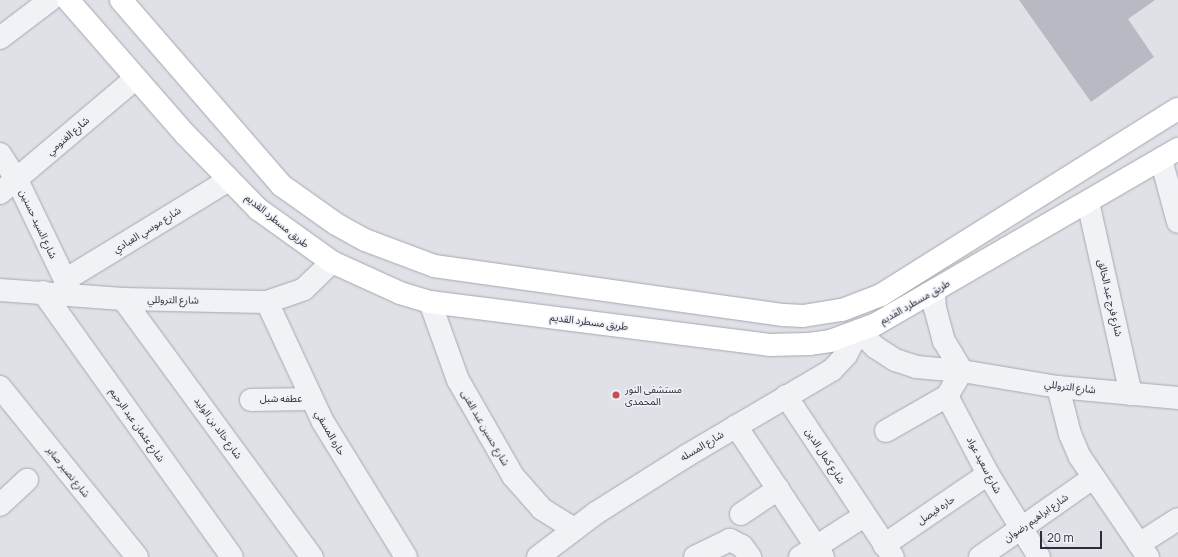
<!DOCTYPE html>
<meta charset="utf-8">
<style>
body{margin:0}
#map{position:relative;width:1178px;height:557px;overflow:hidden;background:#dfe1e7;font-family:Manrope,"Noto Sans Arabic",sans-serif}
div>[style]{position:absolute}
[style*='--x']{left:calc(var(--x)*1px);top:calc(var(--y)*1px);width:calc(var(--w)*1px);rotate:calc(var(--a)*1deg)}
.building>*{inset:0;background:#b7bac3}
.roads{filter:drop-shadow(0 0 1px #a5a8b0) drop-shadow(0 0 1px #a5a8b0)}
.minor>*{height:22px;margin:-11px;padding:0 11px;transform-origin:11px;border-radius:11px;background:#f1f2f6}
.tertiary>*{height:22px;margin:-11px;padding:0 11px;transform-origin:11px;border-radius:11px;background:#f1f2f6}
.secondary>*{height:22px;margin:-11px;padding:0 11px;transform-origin:11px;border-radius:11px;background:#fff}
.dots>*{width:11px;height:11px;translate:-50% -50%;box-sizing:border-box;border:2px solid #eef0f5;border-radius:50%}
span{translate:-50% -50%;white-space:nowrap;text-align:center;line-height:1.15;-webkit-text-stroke:3px #eef0f5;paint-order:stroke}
.street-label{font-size:10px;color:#2a2e3c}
.poi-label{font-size:10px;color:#2a2e3c}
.left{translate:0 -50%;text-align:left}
.scale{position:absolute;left:1040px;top:531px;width:62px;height:18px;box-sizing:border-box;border:2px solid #2a2e3c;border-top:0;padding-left:5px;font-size:12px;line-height:14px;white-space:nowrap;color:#2a2e3c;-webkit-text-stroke:3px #eef0f5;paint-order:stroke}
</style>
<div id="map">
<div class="building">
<i style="clip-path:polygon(1019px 0,1155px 0,1128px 19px,1154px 57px,1091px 102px)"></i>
</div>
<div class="roads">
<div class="minor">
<i style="--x:0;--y:38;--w:63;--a:-37.2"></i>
<i style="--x:0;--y:154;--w:31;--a:57"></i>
<i style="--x:17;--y:180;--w:124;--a:64.3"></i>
<i style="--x:1161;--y:159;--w:65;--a:74.9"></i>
<i style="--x:0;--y:193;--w:177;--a:-40.2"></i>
<i style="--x:1088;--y:202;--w:197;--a:77.4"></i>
<i style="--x:65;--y:280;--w:192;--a:-31.4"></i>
<i style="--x:43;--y:292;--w:325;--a:54.5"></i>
<i style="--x:123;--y:299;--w:320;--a:53.8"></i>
<i style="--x:267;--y:302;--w:132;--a:65"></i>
<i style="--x:323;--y:422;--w:158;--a:58.4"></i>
<i style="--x:962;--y:371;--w:29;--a:121"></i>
<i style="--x:947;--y:396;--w:88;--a:62.3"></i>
<i style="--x:988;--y:474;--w:97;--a:58.4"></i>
<i style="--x:0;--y:387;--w:218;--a:51.1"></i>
<i style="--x:1058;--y:387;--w:49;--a:75.7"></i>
<i style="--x:1070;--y:434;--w:25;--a:67"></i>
<i style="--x:1080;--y:457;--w:121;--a:55.8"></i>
<i style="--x:786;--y:396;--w:193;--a:56.4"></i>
<i style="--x:251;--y:400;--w:60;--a:-1"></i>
<i style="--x:736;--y:426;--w:157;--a:56.4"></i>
<i style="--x:886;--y:431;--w:70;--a:-29.8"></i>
<i style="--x:0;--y:505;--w:37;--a:-43"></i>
<i style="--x:741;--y:514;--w:45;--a:-34"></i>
<i style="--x:1139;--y:544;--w:46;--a:-32.7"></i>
<i style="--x:884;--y:545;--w:126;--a:-34.3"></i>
<i style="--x:695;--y:557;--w:39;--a:-26"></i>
<i style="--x:730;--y:540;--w:13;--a:27"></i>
<i style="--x:742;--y:546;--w:14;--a:54"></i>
<i style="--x:800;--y:557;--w:76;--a:-32.6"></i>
<i style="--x:980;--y:557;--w:138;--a:-35"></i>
</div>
<div class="tertiary">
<i style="--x:0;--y:290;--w:123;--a:4.2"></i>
<i style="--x:123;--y:299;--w:144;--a:1.2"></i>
<i style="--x:267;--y:302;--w:39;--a:-19"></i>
<i style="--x:304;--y:289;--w:39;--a:-44"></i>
<i style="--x:934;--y:291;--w:17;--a:87"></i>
<i style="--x:935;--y:308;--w:34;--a:75"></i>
<i style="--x:944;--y:341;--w:35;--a:59"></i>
<i style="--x:430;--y:302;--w:83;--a:70.3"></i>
<i style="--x:458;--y:380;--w:111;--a:60.2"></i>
<i style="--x:513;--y:476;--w:44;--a:48.7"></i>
<i style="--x:542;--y:509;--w:38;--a:32"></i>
<i style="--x:538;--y:557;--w:73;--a:-37.2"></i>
<i style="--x:596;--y:513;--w:107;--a:-32.3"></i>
<i style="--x:686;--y:456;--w:169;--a:-30.5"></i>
<i style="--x:832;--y:370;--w:21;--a:-47"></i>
<i style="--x:846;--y:355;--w:27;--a:-62"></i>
<i style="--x:859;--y:331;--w:23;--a:45"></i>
<i style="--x:875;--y:347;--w:24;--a:33"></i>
<i style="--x:895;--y:360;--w:22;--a:18"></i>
<i style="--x:916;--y:367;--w:46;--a:5"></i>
<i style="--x:962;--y:371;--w:97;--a:9.5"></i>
<i style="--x:1058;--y:387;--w:121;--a:5.2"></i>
</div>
<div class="secondary">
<i style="--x:68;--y:0;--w:178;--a:48.9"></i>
<i style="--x:185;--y:134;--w:105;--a:45.8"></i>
<i style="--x:258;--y:209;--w:91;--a:35.6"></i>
<i style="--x:332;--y:262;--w:75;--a:24.5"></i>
<i style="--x:400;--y:293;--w:31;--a:17"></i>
<i style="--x:430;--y:302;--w:342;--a:7.2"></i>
<i style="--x:769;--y:345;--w:40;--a:-1.4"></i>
<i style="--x:809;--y:344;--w:21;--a:-8"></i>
<i style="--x:830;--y:341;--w:49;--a:-20.3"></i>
<i style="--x:876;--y:324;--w:349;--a:-30.1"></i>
<i style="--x:121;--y:0;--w:245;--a:49.1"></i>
<i style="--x:281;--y:185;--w:67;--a:35.3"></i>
<i style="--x:336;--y:224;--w:33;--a:29"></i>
<i style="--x:365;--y:240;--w:74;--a:20.6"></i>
<i style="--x:434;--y:266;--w:353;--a:8"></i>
<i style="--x:784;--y:315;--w:19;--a:3"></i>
<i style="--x:803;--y:316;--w:39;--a:-9"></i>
<i style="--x:842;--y:310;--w:42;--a:-21"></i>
<i style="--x:881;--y:295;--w:350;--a:-32.1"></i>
</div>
</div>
<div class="dots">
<i style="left:616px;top:395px;background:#c05052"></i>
</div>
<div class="street-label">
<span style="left:68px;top:136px;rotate:-41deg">شارع الغنومي</span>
<span style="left:277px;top:221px;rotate:39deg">طريق مسطرد القديم</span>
<span style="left:38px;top:224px;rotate:65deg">شارع السيد حسنين</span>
<span style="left:147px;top:230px;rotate:-32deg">شارع موسي العبادي</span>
<span style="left:1110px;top:298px;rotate:77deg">شارع فرج عبد الخالق</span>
<span style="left:173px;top:300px;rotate:1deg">شارع التروللي</span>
<span style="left:915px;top:302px;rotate:-30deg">طريق مسطرد القديم</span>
<span style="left:589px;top:322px;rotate:7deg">طريق مسطرد القديم</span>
<span style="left:1070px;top:387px;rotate:7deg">شارع التروللي</span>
<span style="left:281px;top:399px">عطفه شبل</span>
<span style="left:137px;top:425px;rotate:55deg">شارع عثمان عبد الرحيم</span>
<span style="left:218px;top:428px;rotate:54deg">شارع خالد بن الوليد</span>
<span style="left:485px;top:428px;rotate:60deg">شارع حسين عبد الغنى</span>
<span style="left:330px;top:433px;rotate:60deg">حاره المسقي</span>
<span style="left:702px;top:446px;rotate:-31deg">شارع المسله</span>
<span style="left:825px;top:456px;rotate:57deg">شارع كمال الدين</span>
<span style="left:984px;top:465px;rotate:62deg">شارع سعيد عواد</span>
<span style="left:68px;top:472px;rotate:51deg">شارع نصير صابر</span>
<span style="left:936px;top:510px;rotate:-34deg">حاره فيصل</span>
<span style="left:1036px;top:518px;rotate:-35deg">شارع ابراهيم رضوان</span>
</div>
<div class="poi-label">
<span class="left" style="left:625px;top:395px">مستشفى النور<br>المحمدى</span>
</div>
<div class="scale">20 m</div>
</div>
